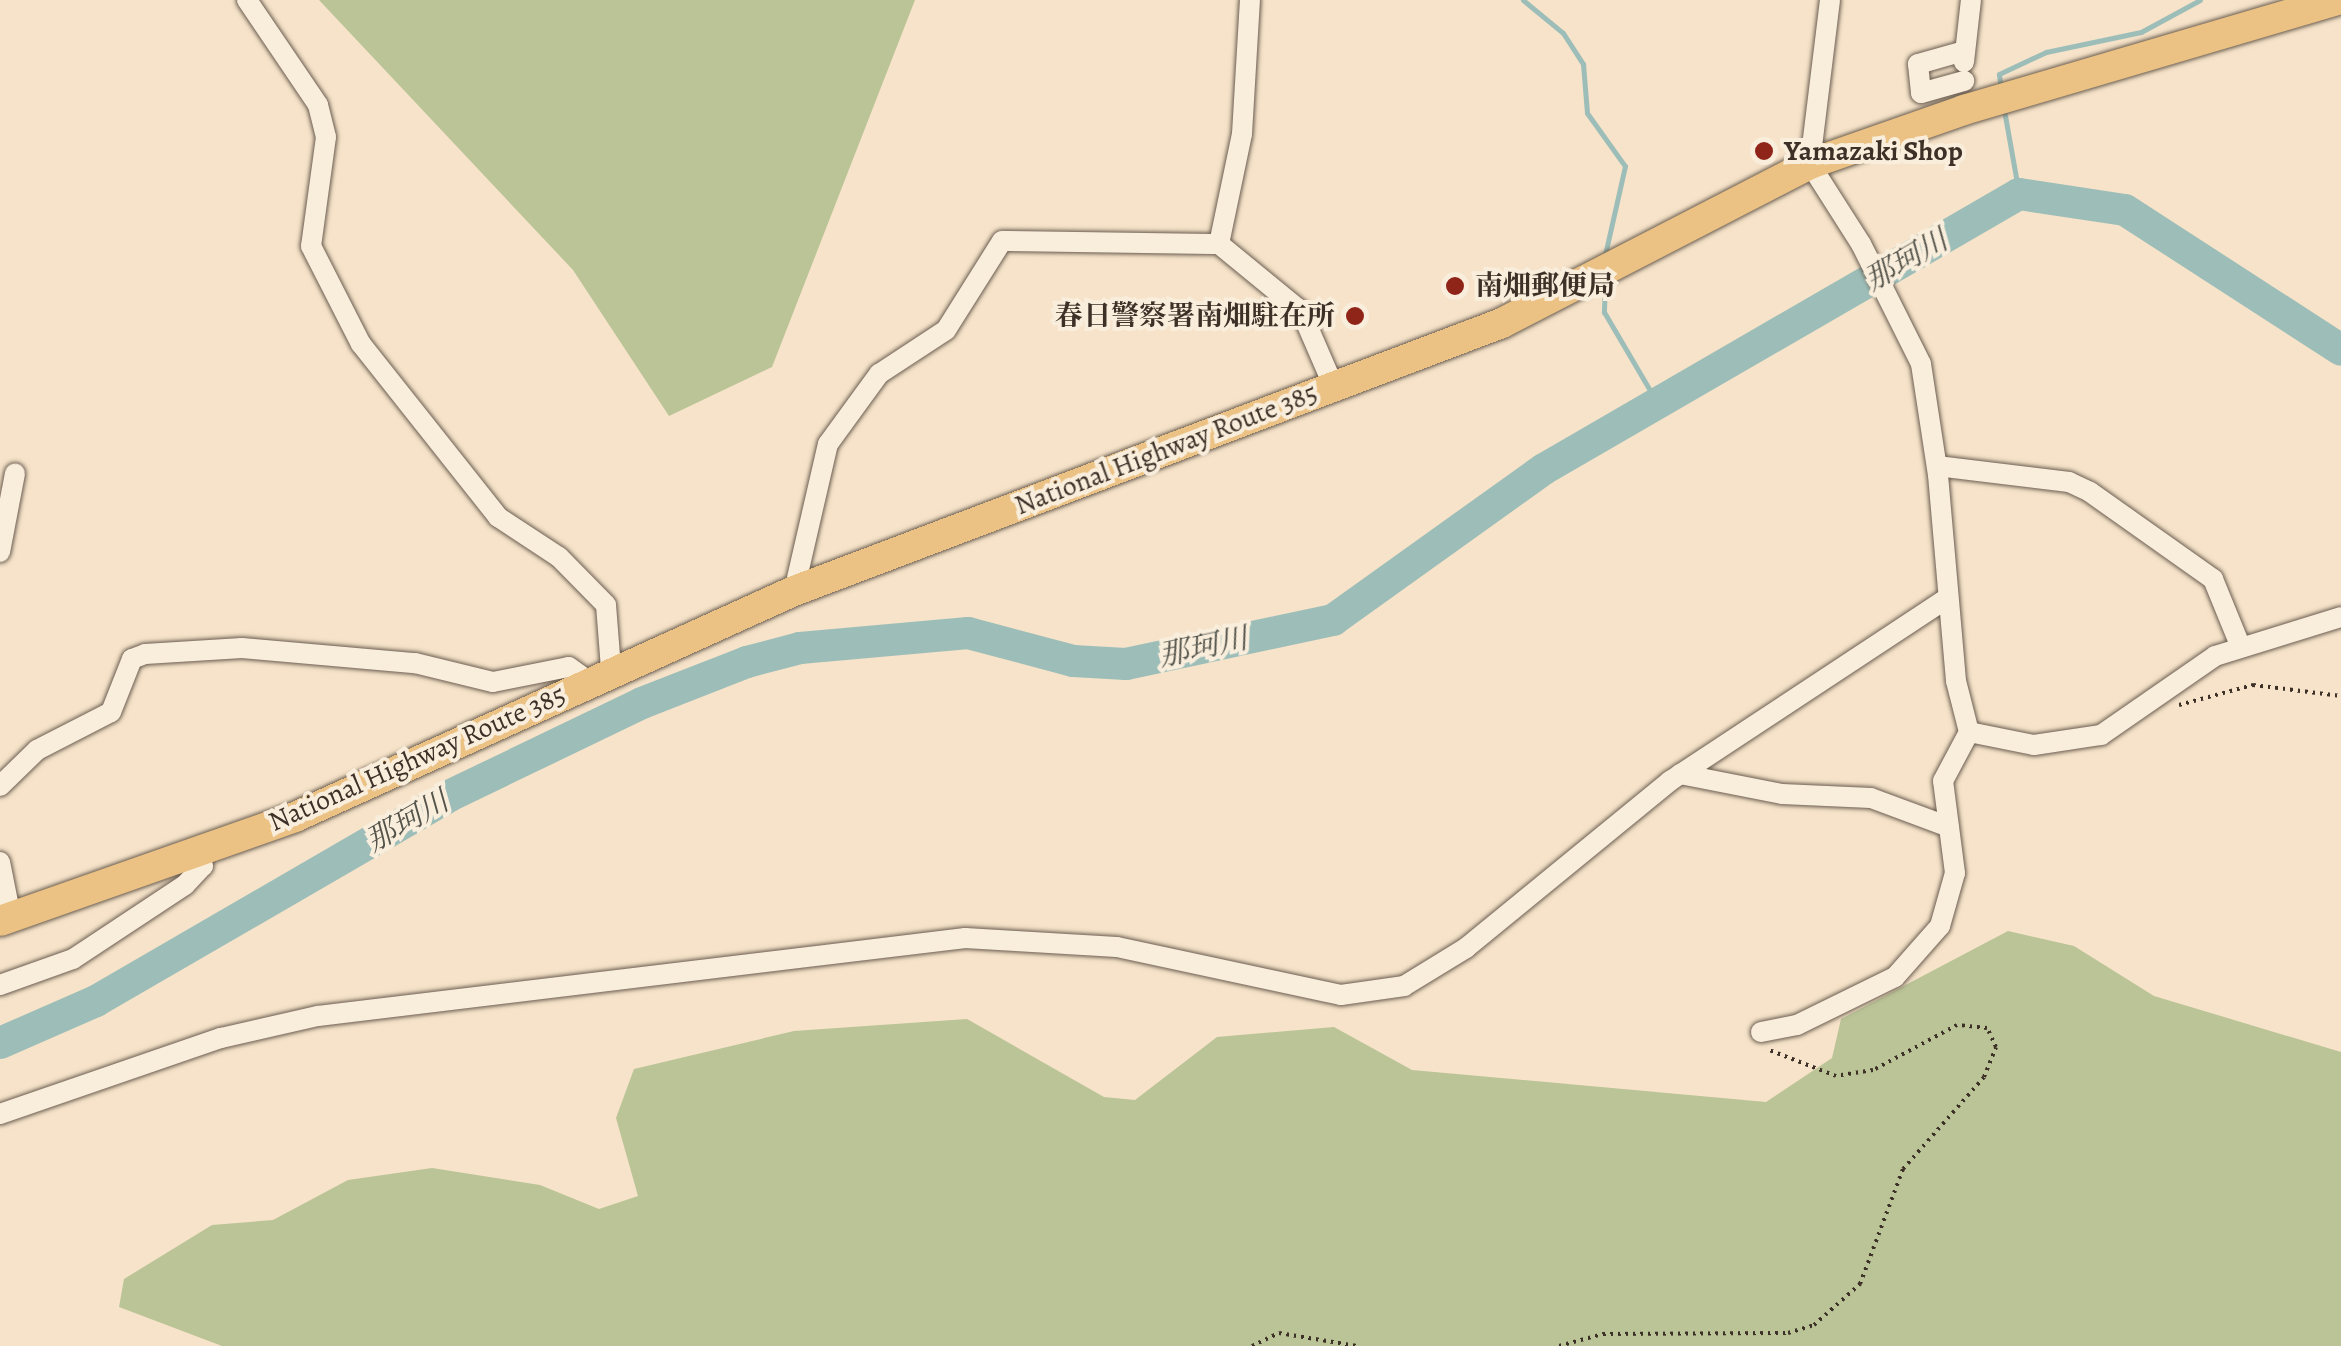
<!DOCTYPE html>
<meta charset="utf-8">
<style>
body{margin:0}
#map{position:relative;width:2341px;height:1346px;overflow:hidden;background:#f6e3c9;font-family:Alegreya,"Noto Serif JP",serif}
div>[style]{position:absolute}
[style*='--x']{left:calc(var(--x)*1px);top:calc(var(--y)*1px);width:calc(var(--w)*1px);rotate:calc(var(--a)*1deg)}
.green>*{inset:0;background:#bbc497}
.stream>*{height:5px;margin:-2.5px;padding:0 2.5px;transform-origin:2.5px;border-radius:2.5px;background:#9dbeb8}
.river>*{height:32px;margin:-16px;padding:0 16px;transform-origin:16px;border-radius:16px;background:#9dbeb8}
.path>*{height:4px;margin-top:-2px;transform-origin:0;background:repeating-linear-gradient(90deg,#3c3027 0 2.5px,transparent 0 7.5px)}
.roads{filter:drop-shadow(0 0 2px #6a5d50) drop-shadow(0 0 2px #6a5d50)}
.minor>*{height:20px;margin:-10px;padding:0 10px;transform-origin:10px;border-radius:10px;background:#f9eddc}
.highway>*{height:30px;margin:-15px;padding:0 15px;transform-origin:15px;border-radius:15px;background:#ebc284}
.dots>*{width:28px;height:28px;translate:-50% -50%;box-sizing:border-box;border:5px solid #f9eddc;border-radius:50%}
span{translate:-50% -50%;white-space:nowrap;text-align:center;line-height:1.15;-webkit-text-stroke:8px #f9eddc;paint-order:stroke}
.poi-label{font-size:28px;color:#3c3027;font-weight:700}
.left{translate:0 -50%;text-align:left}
.right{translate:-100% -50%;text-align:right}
.street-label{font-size:28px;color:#3c3027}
.water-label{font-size:30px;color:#54544b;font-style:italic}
</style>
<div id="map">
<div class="green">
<i style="clip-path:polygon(319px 0,915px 0,772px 367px,669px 416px,573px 270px)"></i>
<i style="clip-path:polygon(2008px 931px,2074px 946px,2154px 996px,2341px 1052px,2341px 1346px,222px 1346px,119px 1307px,124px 1279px,212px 1225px,273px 1220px,348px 1180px,432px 1168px,540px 1185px,599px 1209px,638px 1196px,616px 1118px,634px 1069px,794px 1031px,967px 1019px,1104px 1097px,1135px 1100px,1217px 1037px,1334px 1027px,1412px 1070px,1766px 1102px,1832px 1058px,1841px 1019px)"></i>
</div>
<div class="stream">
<i style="--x:1523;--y:0;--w:52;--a:39.5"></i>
<i style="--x:1563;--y:33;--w:37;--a:57"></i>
<i style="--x:1583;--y:64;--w:49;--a:85.3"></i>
<i style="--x:1587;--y:113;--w:65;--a:54.4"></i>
<i style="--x:1625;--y:166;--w:91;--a:102.7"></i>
<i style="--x:2001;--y:89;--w:15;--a:-98"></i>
<i style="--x:1999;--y:74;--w:52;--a:-25.1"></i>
<i style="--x:2046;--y:52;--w:97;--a:-11.9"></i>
<i style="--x:2141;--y:32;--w:67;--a:-28.5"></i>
<i style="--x:2004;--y:110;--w:85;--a:79.9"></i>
<i style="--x:1605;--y:281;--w:31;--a:92"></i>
<i style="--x:1604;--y:312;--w:107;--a:59.6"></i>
</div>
<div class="river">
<i style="--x:0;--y:1043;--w:105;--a:-23.6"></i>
<i style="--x:96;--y:1001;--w:408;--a:-30.1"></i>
<i style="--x:449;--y:796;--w:214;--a:-25.7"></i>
<i style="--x:642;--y:703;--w:113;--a:-21.3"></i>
<i style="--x:747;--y:662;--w:55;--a:-14.8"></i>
<i style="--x:800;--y:648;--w:169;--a:-5.1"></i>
<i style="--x:968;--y:633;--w:109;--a:14.9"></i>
<i style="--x:1073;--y:661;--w:53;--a:3.2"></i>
<i style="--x:1126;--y:664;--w:212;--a:-12"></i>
<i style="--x:1333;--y:620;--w:259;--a:-35.6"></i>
<i style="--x:1544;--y:469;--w:549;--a:-30.07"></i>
<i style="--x:2019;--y:194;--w:107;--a:8.6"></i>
<i style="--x:2125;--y:210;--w:257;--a:32.9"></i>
</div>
<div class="path">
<i style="--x:2179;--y:705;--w:77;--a:-15.1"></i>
<i style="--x:2253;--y:685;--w:89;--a:7.1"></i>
<i style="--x:1252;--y:1346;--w:30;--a:-26"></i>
<i style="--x:1279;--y:1333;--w:79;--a:9.5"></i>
<i style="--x:1559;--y:1346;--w:46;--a:-15.3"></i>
<i style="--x:1603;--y:1334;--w:185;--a:-0.3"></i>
<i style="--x:1788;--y:1333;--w:27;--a:-17"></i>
<i style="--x:1814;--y:1325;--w:62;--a:-41.7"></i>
<i style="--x:1860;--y:1284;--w:123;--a:-69.5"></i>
<i style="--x:1903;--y:1169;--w:123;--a:-48.6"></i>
<i style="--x:1984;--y:1077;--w:32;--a:-68"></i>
<i style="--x:1996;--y:1047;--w:21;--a:-115"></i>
<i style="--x:1987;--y:1028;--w:30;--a:-174"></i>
<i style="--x:1957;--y:1025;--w:95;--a:151.8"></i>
<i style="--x:1873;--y:1070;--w:37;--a:171"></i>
<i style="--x:1836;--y:1076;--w:72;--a:-158.8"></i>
</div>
<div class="roads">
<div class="minor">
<i style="--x:247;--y:0;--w:127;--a:55.9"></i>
<i style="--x:318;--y:105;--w:33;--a:76"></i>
<i style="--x:326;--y:137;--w:110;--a:97.8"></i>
<i style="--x:311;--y:246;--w:110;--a:63"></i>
<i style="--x:361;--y:344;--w:221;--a:51.6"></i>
<i style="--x:498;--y:517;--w:73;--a:33.3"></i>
<i style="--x:559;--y:557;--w:67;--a:45.6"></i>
<i style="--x:606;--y:605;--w:64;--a:85.5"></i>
<i style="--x:1830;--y:0;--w:165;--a:97"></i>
<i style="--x:1810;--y:164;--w:95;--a:57.5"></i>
<i style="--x:1861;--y:244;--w:134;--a:63.4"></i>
<i style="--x:1921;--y:364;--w:112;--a:81.3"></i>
<i style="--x:1938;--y:475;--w:207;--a:85"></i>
<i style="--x:1956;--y:681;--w:53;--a:75.7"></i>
<i style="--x:1969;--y:732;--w:66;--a:11.3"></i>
<i style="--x:2034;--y:745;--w:68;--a:-8.5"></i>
<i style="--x:2101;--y:735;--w:139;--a:-34.7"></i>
<i style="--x:2215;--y:656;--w:132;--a:-17.2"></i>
<i style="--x:1964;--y:51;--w:48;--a:164.2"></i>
<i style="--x:1918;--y:64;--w:29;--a:84"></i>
<i style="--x:1921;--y:93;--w:45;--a:-15.6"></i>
<i style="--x:1964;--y:62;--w:62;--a:-83.6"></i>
<i style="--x:1219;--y:244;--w:112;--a:-78.2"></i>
<i style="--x:1242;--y:134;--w:134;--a:-86.6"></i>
<i style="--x:1937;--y:466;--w:133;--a:6.9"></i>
<i style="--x:2069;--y:482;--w:23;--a:25"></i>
<i style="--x:2090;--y:492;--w:151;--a:35.3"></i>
<i style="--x:2213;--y:579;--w:71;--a:67.8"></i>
<i style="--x:0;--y:552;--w:80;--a:-79.2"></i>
<i style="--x:794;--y:591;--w:151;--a:-77"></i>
<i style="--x:828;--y:444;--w:87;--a:-53.9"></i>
<i style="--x:879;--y:374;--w:80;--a:-33.3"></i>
<i style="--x:946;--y:330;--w:105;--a:-57.8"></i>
<i style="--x:1002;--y:241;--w:217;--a:0.8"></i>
<i style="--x:1219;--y:244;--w:106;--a:39.3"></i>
<i style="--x:1301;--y:311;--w:81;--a:66.6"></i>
<i style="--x:1680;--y:774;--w:104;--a:11.1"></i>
<i style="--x:1782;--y:794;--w:89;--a:2.6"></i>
<i style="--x:1871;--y:798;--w:83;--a:20.4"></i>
<i style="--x:0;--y:786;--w:52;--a:-44.2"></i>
<i style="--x:37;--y:750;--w:83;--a:-27.2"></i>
<i style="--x:111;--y:712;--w:57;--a:-68.4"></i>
<i style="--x:132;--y:659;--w:14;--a:-21"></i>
<i style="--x:145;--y:654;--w:97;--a:-3.5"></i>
<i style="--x:242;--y:648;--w:174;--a:5"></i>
<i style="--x:415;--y:663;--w:80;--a:13.7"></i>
<i style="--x:493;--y:682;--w:77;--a:-11.2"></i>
<i style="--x:569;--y:667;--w:24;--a:36"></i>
<i style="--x:0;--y:862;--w:56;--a:78.7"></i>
<i style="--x:0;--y:985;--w:77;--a:-19.6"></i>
<i style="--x:73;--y:959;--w:134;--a:-33.5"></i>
<i style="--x:185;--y:885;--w:26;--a:-47"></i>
<i style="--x:203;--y:866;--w:17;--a:-115"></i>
<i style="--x:1761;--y:1032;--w:37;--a:-11"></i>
<i style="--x:1797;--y:1025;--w:109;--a:-26.1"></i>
<i style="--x:1895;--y:977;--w:68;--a:-48.6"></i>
<i style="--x:1940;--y:926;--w:55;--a:-74.2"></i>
<i style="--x:1955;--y:873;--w:93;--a:-97.4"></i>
<i style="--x:1943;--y:781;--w:55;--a:-62"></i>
<i style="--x:0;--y:1114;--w:234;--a:-19"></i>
<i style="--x:221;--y:1038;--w:99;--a:-12.8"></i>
<i style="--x:318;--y:1016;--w:652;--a:-6.87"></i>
<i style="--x:965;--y:938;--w:152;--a:3.4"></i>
<i style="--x:1117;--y:947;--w:229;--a:12.1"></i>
<i style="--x:1341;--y:995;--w:64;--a:-8.1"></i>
<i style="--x:1404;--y:986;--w:73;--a:-31.5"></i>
<i style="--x:1466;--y:948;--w:264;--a:-39.3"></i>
<i style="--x:1670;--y:781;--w:333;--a:-33.4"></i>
</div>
<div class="highway">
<i style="--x:0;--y:921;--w:313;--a:-19.4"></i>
<i style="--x:295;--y:817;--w:548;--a:-24.37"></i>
<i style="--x:794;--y:591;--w:757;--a:-20.73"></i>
<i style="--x:1502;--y:323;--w:347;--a:-27.3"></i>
<i style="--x:1810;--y:164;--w:163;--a:-19.3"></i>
<i style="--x:1964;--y:110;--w:389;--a:-16.4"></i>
</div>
</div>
<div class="dots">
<i style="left:1764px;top:151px;background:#8f2418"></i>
<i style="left:1455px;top:286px;background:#8f2418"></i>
<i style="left:1355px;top:316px;background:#8f2418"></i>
</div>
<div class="poi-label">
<span class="left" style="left:1784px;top:151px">Yamazaki Shop</span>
<span class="left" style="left:1475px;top:286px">南畑郵便局</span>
<span class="right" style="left:1335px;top:316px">春日警察署南畑駐在所</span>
</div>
<div class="street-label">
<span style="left:1166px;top:449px;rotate:-21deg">National Highway Route 385</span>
<span style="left:417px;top:758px;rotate:-24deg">National Highway Route 385</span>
</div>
<div class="water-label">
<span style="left:1906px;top:260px;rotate:-30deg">那珂川</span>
<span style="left:1203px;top:647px;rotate:-12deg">那珂川</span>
<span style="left:407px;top:821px;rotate:-30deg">那珂川</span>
</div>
</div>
